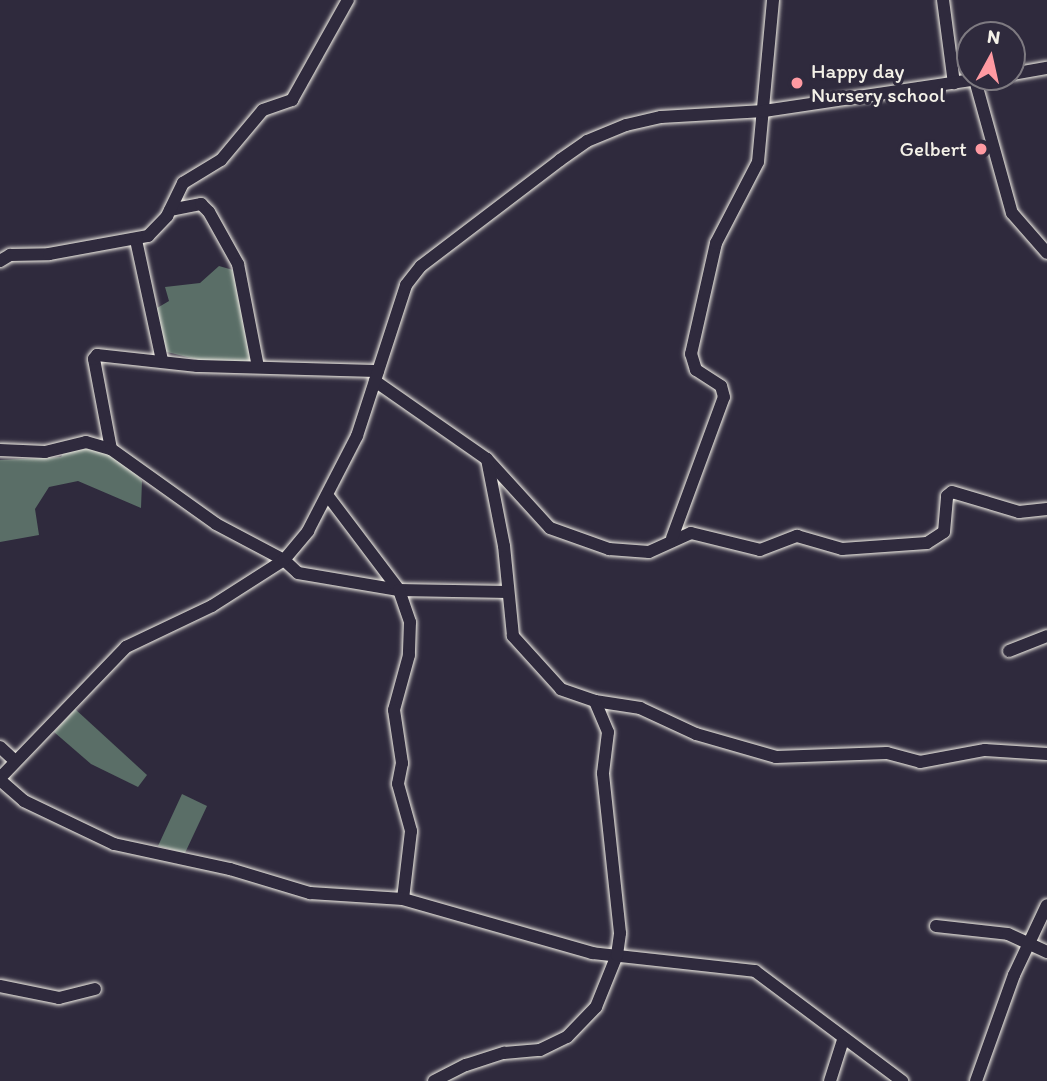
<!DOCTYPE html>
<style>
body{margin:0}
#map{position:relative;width:1047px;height:1081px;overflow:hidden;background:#2f2a3d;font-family:Itim,sans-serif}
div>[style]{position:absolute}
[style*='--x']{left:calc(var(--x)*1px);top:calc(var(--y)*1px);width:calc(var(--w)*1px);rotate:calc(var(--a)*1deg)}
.green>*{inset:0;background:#5a6e67}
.roads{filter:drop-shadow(0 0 2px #f4f1e8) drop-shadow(0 0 2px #f4f1e8)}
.minor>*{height:12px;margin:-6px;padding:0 6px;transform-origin:6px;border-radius:6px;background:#2f2a3d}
.dots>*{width:19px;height:19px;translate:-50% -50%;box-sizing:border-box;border:4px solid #2f2a3d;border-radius:50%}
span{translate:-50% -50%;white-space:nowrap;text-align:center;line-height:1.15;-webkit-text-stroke:6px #2f2a3d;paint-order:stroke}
.poi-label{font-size:21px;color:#f4f1e8}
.left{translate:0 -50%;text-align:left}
.right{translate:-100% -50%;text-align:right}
.north{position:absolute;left:956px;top:21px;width:70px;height:70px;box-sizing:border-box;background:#2f2a3d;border:2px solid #7e7a81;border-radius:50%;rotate:8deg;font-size:19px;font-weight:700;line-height:28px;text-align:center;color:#f4f1e8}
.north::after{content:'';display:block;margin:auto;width:24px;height:32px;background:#ff9aa2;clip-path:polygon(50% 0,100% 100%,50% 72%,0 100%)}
</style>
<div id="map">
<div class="green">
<i style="clip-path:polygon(219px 266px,233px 270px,251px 363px,199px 360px,163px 351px,152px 311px,169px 301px,165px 287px,200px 283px)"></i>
<i style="clip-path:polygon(88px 444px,127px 463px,142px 481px,141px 508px,78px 481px,49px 487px,35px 509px,39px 535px,0 542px,0 460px,61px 457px,68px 445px)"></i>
<i style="clip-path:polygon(75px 709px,147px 775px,138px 787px,91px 764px,54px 732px)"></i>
<i style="clip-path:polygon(182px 794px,207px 806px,185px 853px,158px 846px)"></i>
</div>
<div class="roads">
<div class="minor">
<i style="--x:943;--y:0;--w:84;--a:82.5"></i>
<i style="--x:1012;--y:74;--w:36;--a:-10"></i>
<i style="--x:975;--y:80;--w:138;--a:74.5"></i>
<i style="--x:1012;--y:213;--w:53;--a:48.8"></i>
<i style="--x:170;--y:210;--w:32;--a:-11"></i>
<i style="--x:201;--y:204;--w:11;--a:45"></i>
<i style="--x:209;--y:212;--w:60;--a:60.9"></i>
<i style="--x:238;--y:264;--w:105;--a:79"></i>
<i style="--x:136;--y:240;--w:123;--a:77.8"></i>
<i style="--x:0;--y:261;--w:12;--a:-31"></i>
<i style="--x:10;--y:255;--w:39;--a:-1"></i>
<i style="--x:49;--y:254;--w:101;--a:-10.3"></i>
<i style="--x:148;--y:236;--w:28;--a:-46"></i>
<i style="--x:167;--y:216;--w:37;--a:-64"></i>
<i style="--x:183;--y:183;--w:44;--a:-31.2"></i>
<i style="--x:221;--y:160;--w:65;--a:-50"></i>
<i style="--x:263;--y:110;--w:31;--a:-19"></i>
<i style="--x:292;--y:100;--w:115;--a:-60.8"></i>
<i style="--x:375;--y:381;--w:136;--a:34.9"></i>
<i style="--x:487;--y:459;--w:93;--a:47.6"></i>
<i style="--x:550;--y:528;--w:63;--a:19.6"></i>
<i style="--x:609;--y:549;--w:40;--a:4.3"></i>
<i style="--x:649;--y:552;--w:46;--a:-24.3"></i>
<i style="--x:691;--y:533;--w:71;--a:13.8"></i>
<i style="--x:760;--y:550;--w:40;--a:-21"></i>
<i style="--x:797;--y:536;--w:47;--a:16.1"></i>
<i style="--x:842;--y:549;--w:85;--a:-4"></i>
<i style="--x:927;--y:543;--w:20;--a:-33"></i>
<i style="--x:944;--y:532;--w:36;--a:-85"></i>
<i style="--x:947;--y:496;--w:6;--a:-39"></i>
<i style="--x:952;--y:492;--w:70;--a:16.6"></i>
<i style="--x:1019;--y:512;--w:28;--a:-6"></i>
<i style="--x:111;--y:449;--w:92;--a:-100.7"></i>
<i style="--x:94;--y:359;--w:5;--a:-53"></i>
<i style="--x:97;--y:355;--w:101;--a:6.3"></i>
<i style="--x:197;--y:366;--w:181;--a:1.6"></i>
<i style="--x:0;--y:450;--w:45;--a:2.5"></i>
<i style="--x:45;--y:452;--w:42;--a:-13.7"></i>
<i style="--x:86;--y:442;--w:26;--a:16"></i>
<i style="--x:111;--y:449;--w:129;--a:35.5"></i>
<i style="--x:216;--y:524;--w:77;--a:27.9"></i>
<i style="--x:284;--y:560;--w:19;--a:43"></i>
<i style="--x:298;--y:573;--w:102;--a:9.6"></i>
<i style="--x:399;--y:590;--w:109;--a:1.1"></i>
<i style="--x:328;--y:496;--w:118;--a:52.9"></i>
<i style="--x:399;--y:590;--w:34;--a:71"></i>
<i style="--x:410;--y:622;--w:33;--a:92"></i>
<i style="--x:409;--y:655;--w:57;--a:105.3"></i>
<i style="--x:394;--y:710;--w:54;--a:81.4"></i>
<i style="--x:402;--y:763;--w:21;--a:101"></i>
<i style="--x:398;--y:784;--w:49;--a:74.5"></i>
<i style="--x:411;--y:831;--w:68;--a:96.7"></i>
<i style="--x:672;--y:538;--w:150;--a:-69.8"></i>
<i style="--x:724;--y:397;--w:11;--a:-105"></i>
<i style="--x:721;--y:386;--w:30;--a:-147"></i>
<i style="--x:696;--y:370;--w:17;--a:-107"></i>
<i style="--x:691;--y:354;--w:114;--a:-77.3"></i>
<i style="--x:716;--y:243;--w:91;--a:-62.6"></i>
<i style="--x:758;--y:162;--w:163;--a:-84.7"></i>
<i style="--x:1009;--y:651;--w:41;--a:-21.5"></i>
<i style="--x:595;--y:701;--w:46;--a:8.8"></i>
<i style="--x:640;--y:708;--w:62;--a:24.9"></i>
<i style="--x:696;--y:734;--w:83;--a:16"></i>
<i style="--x:776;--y:757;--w:111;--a:-2.1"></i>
<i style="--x:887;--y:753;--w:34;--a:15"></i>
<i style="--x:920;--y:762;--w:66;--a:-10.5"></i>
<i style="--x:985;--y:750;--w:62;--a:3.7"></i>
<i style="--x:0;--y:747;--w:19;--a:43"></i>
<i style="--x:0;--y:778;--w:182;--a:-46.1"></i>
<i style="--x:126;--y:647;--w:95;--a:-25.5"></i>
<i style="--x:212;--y:606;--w:85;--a:-32.6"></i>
<i style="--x:284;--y:560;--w:38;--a:-50"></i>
<i style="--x:308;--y:531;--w:107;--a:-62.7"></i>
<i style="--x:357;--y:436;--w:159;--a:-72"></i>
<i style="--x:406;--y:285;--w:24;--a:-52"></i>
<i style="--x:421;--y:266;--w:175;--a:-37.3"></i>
<i style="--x:560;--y:160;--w:33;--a:-35"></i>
<i style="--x:587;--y:141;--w:42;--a:-22.3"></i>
<i style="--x:626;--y:125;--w:36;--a:-13"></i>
<i style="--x:661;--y:117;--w:103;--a:-3.3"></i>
<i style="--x:764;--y:111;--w:231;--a:-8.5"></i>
<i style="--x:0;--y:780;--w:32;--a:41"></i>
<i style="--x:24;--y:801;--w:100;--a:25.5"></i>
<i style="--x:114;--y:844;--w:119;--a:12.2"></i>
<i style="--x:230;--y:869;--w:84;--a:16.7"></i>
<i style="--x:310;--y:893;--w:93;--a:3.7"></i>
<i style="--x:403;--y:899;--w:197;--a:15.9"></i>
<i style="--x:592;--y:953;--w:164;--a:6.3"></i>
<i style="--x:755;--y:971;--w:184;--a:36.8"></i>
<i style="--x:936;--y:926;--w:72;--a:6.3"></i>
<i style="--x:1008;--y:934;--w:43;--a:24.8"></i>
<i style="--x:0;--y:986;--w:60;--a:11.5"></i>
<i style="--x:59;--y:998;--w:37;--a:-14"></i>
<i style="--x:434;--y:1081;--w:36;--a:-27"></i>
<i style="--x:466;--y:1065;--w:40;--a:-18"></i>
<i style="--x:504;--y:1053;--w:36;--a:-5"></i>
<i style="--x:540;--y:1050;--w:30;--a:-26"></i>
<i style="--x:567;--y:1037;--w:42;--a:-46"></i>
<i style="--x:596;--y:1007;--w:56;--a:-68"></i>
<i style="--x:617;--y:955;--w:22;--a:-82"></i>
<i style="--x:620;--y:933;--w:161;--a:-96.1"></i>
<i style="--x:603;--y:773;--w:41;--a:-83"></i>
<i style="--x:608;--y:732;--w:34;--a:-113"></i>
<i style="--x:595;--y:701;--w:36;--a:-161"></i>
<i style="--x:561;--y:689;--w:72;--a:-132.2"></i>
<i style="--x:513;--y:636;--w:90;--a:-95.7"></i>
<i style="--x:504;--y:546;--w:89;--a:-101.1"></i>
<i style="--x:830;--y:1081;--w:43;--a:-72.4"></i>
<i style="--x:976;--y:1081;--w:113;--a:-70.3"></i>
<i style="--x:1014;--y:975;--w:77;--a:-64.8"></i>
</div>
</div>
<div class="dots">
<i style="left:797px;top:83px;background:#ff9aa2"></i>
<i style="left:981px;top:149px;background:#ff9aa2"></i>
</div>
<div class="poi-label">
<span class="left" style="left:811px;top:83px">Happy day<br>Nursery school</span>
<span class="right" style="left:967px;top:149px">Gelbert</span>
</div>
<div class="north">N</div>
</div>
